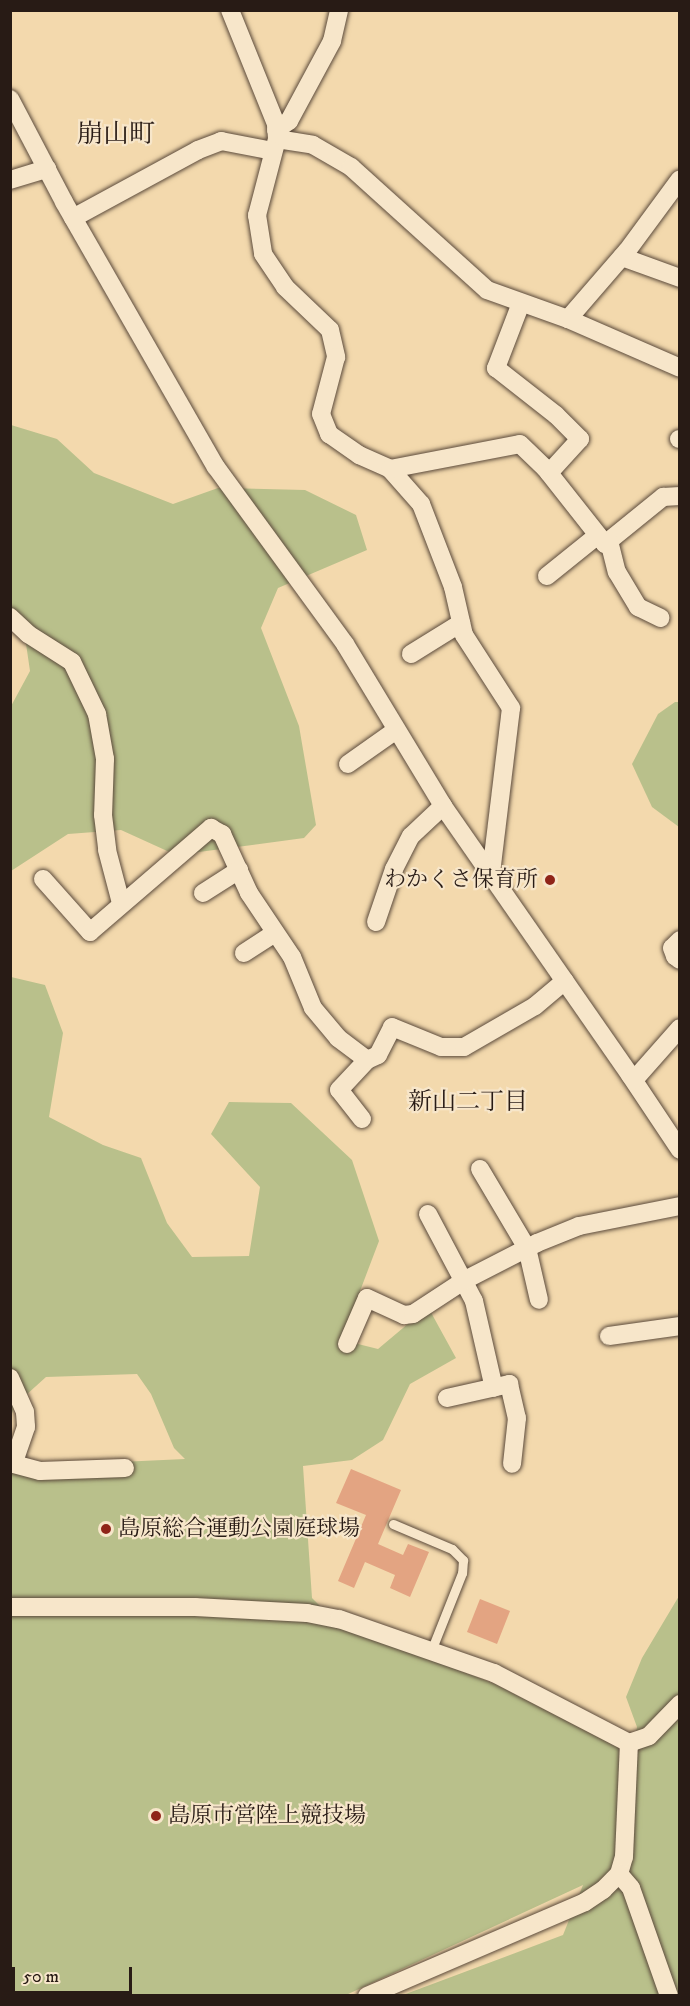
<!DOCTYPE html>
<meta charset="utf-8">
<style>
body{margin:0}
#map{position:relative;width:690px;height:2006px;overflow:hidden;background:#f3d9ad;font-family:"IM FELL DW Pica","Noto Serif JP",serif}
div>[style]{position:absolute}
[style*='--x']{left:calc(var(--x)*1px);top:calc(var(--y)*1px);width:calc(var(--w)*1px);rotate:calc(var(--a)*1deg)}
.green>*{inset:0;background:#b9c08b}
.building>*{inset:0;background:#e3a482}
.roads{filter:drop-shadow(0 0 2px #5b4a3b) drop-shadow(0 0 2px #5b4a3b)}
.service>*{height:9px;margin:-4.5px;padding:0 4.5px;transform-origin:4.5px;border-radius:4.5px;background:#f7e6ca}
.minor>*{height:18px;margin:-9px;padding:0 9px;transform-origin:9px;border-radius:9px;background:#f7e6ca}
.dots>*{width:16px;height:16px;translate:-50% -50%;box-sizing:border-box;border:3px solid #f7e6ca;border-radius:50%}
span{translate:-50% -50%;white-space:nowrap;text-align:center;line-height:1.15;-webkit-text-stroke:4.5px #f7e6ca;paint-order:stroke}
.poi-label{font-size:22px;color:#281b15}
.right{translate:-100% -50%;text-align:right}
.left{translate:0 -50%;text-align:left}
.neighbourhood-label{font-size:24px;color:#281b15}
.quarter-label{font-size:26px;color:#281b15}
.frame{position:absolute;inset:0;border:12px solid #281b15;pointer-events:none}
.scale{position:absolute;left:12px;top:1967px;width:120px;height:27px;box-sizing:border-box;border:3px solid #281b15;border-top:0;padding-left:8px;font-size:18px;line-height:21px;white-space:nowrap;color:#281b15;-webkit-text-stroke:4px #f7e6ca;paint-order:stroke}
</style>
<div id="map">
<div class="green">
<i style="clip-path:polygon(11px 425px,57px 439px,94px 473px,173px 504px,218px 488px,305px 490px,356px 515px,367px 550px,278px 588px,261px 628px,299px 726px,316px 825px,304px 838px,176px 855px,121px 830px,68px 834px,11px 871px,10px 708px,30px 671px,25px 637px,11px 611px)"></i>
<i style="clip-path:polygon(675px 702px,680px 702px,679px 827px,652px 807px,632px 764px,658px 714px)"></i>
<i style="clip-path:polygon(11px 977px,45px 985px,63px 1033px,49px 1117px,103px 1145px,141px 1158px,167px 1223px,192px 1257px,249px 1256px,260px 1187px,211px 1134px,229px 1102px,291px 1103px,352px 1160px,379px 1241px,349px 1320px,354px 1343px,378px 1349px,428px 1307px,456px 1358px,410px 1384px,383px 1440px,352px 1460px,303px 1466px,312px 1598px,339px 1625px,495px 1684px,619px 1748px,627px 1784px,637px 1727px,626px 1697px,642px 1658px,679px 1596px,679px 1995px,403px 1995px,563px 1935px,583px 1885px,346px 1995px,11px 1995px,11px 1467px,185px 1459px,174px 1448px,151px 1394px,137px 1374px,46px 1377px,15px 1405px,11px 1416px)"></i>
</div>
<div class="building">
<i style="clip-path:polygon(351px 1469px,401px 1490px,378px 1544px,403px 1555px,408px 1544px,429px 1552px,410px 1597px,390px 1588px,395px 1575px,365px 1562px,354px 1588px,338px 1581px,366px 1515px,336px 1503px)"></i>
<i style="clip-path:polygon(480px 1599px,510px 1611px,497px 1644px,467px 1632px)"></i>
</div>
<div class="roads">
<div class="service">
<i style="--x:393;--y:1524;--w:64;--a:23"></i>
<i style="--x:452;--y:1549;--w:16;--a:45"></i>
<i style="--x:463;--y:1560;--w:13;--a:94"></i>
<i style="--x:462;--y:1573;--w:84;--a:111.7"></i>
</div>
<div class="minor">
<i style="--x:230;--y:10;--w:123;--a:68"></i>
<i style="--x:276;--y:124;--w:15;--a:86"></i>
<i style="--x:277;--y:139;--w:79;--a:104.7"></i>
<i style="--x:257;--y:215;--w:39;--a:81"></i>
<i style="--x:263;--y:254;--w:40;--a:56"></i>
<i style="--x:285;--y:287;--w:62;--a:43.7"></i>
<i style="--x:330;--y:330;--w:28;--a:77"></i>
<i style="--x:336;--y:357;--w:59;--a:104.7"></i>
<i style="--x:321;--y:414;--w:22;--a:68"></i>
<i style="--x:329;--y:434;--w:37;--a:35"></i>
<i style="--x:359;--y:455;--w:34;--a:24"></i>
<i style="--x:390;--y:469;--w:47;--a:48.5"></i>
<i style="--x:421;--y:504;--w:89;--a:68.9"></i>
<i style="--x:453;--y:587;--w:49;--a:77.1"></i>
<i style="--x:464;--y:635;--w:87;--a:57.2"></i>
<i style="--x:511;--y:708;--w:167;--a:96.9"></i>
<i style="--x:10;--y:99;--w:116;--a:62.3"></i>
<i style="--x:64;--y:202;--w:305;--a:60.2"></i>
<i style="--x:216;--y:467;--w:219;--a:53.9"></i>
<i style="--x:345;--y:644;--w:189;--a:58.8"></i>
<i style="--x:443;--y:806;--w:328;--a:55.2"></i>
<i style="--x:630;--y:1075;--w:90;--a:56.3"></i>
<i style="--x:276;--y:130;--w:16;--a:-35"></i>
<i style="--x:289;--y:121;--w:91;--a:-61.7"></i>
<i style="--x:332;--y:41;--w:32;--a:-77"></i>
<i style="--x:277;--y:139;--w:36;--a:9"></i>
<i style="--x:313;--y:145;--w:44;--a:30.1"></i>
<i style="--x:351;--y:167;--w:183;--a:42.1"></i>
<i style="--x:487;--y:290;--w:86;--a:19.7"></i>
<i style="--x:568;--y:319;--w:122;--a:23.6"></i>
<i style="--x:10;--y:180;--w:39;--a:-17"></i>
<i style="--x:73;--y:218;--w:142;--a:-28.5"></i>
<i style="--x:198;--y:150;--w:25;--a:-21"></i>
<i style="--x:221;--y:141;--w:53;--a:10.9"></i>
<i style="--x:622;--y:257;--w:62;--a:19.9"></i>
<i style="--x:521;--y:303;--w:70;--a:111"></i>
<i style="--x:496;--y:368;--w:76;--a:38.1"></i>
<i style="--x:556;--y:415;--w:34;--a:45"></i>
<i style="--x:580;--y:439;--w:46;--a:132.4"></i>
<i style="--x:568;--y:319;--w:90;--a:-49.1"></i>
<i style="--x:627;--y:251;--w:89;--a:-53.6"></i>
<i style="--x:679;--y:439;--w:1;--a:0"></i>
<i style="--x:390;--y:469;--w:132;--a:-10.9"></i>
<i style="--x:520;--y:444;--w:35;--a:44"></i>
<i style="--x:545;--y:468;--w:97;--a:51.7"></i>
<i style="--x:605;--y:544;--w:75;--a:-39"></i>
<i style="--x:663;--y:497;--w:17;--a:-3"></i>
<i style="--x:609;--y:541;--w:32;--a:76"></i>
<i style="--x:617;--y:572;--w:41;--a:59"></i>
<i style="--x:638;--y:607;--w:25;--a:26"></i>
<i style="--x:547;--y:576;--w:65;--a:-38.8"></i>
<i style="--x:10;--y:617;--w:25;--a:43"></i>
<i style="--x:28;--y:634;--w:52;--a:32.5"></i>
<i style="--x:72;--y:662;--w:58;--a:64.3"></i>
<i style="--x:97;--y:714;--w:46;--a:79.9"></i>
<i style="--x:105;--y:759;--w:56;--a:92"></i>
<i style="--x:103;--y:815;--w:35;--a:83"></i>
<i style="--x:107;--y:850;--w:55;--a:75.2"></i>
<i style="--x:411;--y:654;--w:59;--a:-31.8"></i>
<i style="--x:348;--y:764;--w:57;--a:-35.1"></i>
<i style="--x:43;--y:879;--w:71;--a:48.4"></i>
<i style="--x:90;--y:932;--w:160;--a:-40.7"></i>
<i style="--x:211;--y:828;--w:13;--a:29"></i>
<i style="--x:222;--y:834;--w:65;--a:65.4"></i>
<i style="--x:249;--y:893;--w:77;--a:56.1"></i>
<i style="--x:292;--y:957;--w:55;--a:67.6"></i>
<i style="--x:313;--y:1008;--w:39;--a:50"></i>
<i style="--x:338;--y:1038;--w:36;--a:37"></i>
<i style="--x:203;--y:893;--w:43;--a:-32.6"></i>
<i style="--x:376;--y:922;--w:56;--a:-71.2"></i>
<i style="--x:394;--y:869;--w:37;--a:-63"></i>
<i style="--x:411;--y:836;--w:44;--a:-43.2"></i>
<i style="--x:680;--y:940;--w:11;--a:135"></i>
<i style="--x:672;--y:948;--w:9;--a:69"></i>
<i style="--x:675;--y:956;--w:6;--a:39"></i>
<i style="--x:244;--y:953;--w:37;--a:-33"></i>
<i style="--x:634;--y:1080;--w:69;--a:-48.5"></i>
<i style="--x:362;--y:1119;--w:37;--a:-128"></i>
<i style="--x:339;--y:1090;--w:41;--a:-47"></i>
<i style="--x:367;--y:1060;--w:12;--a:-24"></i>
<i style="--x:378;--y:1055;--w:31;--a:-63"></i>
<i style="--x:392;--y:1027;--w:53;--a:22.2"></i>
<i style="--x:441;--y:1047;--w:23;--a:0"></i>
<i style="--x:464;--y:1047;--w:82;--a:-30"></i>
<i style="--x:535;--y:1006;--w:39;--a:-40"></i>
<i style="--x:480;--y:1169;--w:92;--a:59.3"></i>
<i style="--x:527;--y:1248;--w:53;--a:77"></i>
<i style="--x:428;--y:1214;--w:98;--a:62.1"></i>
<i style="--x:474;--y:1301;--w:89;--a:77.1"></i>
<i style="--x:609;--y:1336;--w:72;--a:-8"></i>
<i style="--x:347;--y:1344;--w:50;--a:-66.5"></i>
<i style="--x:367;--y:1298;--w:41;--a:24.7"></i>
<i style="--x:404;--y:1315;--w:9;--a:-6"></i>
<i style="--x:413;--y:1314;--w:62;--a:-33.2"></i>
<i style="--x:465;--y:1280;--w:81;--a:-27.2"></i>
<i style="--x:537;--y:1243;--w:45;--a:-22"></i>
<i style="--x:579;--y:1226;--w:103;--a:-11.2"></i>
<i style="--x:10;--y:1378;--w:37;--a:66"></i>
<i style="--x:25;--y:1412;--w:15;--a:86"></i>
<i style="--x:26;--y:1427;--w:39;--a:109"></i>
<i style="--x:447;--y:1398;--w:64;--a:-12.7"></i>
<i style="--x:509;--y:1384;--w:35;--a:77"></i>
<i style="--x:517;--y:1418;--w:46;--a:96.2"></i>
<i style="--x:10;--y:1463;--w:31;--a:15"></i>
<i style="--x:40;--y:1471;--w:85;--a:-2"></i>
<i style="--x:10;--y:1607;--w:185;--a:0"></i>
<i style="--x:195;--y:1607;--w:112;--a:3.1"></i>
<i style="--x:307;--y:1613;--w:33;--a:11"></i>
<i style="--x:339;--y:1619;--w:164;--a:19.2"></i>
<i style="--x:494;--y:1673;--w:152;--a:27.4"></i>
<i style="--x:629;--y:1743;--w:21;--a:-19"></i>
<i style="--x:649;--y:1736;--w:45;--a:-45.9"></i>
<i style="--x:619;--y:1874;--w:18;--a:49"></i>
<i style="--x:631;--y:1888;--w:114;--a:70.6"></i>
<i style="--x:367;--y:1996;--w:237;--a:-23.3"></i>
<i style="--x:585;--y:1902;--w:22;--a:-34"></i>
<i style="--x:603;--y:1890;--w:23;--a:-45"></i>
<i style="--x:619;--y:1874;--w:18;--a:-74"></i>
<i style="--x:624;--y:1857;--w:114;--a:-87.5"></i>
</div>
</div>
<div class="dots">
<i style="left:550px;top:880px;background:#8f2418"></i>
<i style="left:106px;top:1529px;background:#8f2418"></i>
<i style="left:156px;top:1816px;background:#8f2418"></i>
</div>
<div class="poi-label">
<span class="right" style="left:538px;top:880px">わかくさ保育所</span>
<span class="left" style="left:118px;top:1529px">島原総合運動公園庭球場</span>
<span class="left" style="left:168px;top:1816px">島原市営陸上競技場</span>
</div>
<div class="neighbourhood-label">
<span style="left:468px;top:1103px">新山二丁目</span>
</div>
<div class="quarter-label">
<span style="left:116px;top:135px">崩山町</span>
</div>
<div class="frame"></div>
<div class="scale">50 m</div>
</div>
